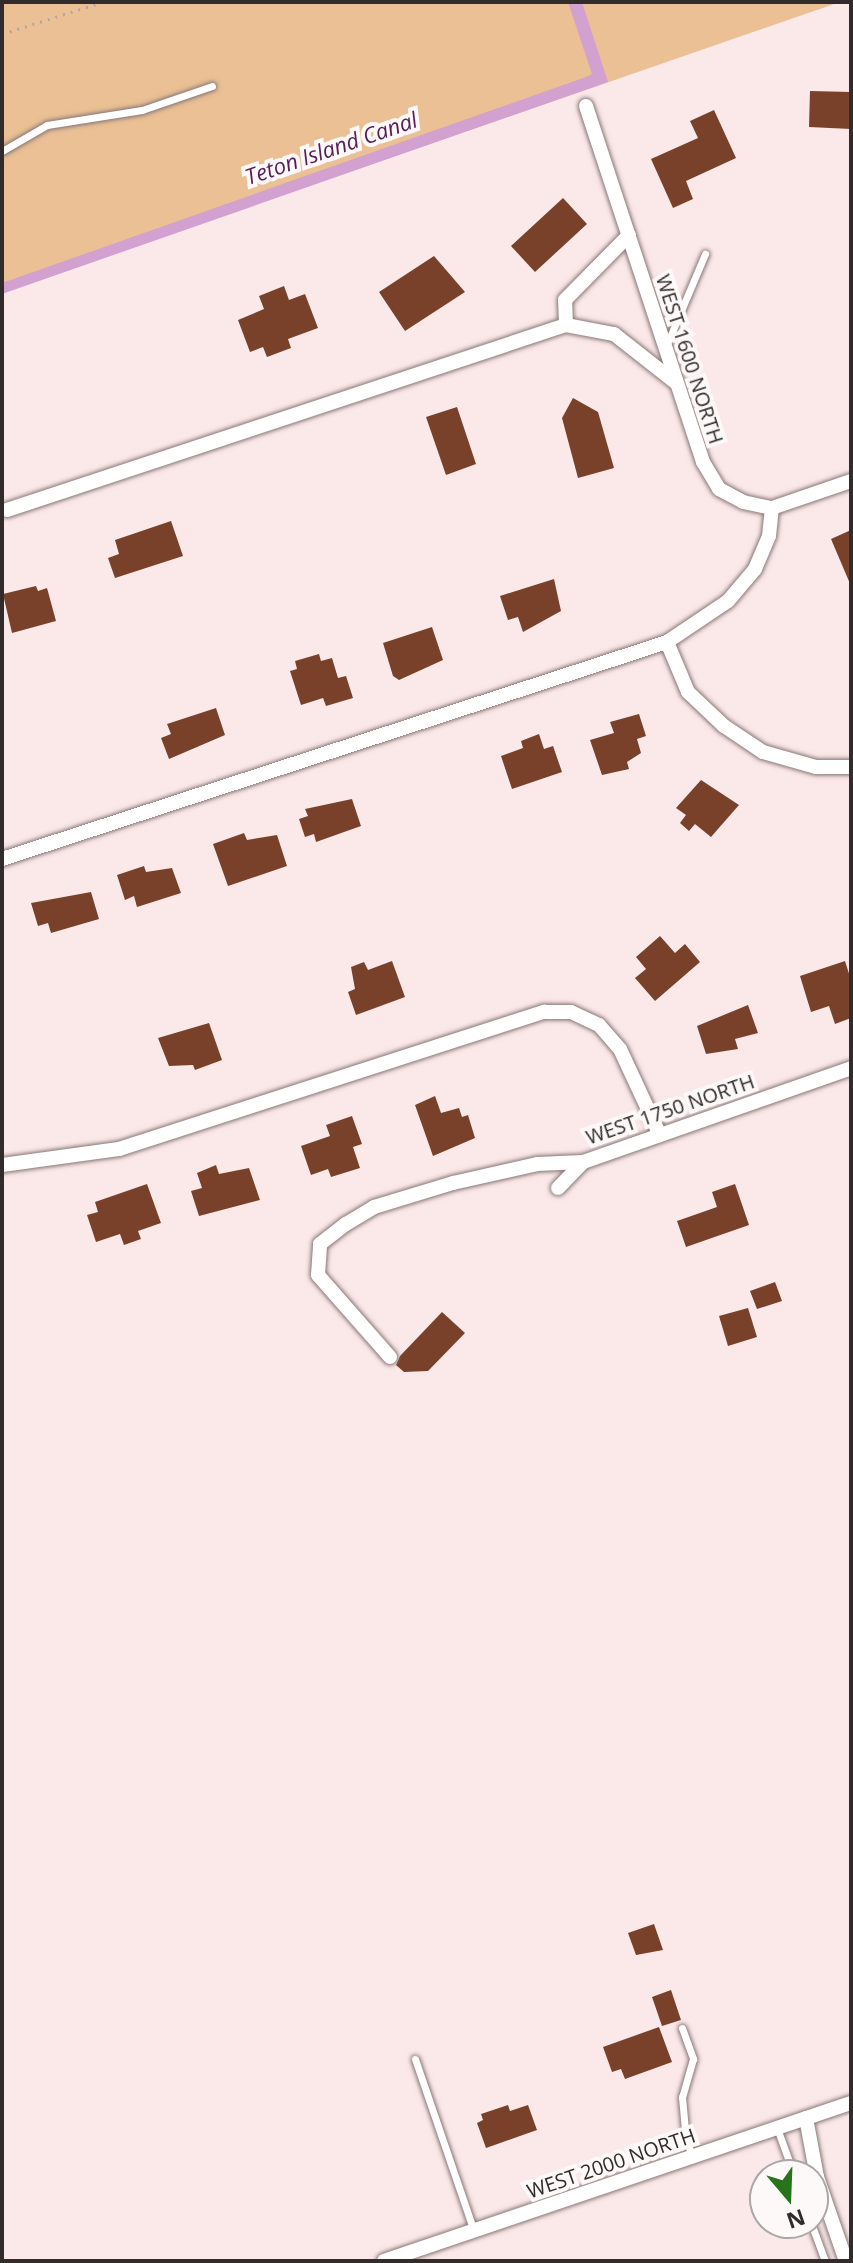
<!DOCTYPE html>
<style>
body{margin:0}
#map{position:relative;width:853px;height:2263px;overflow:hidden;background:#fbe8e8;font-family:"Open Sans",sans-serif}
div>[style]{position:absolute}
[style*='--x']{left:calc(var(--x)*1px);top:calc(var(--y)*1px);width:calc(var(--w)*1px);rotate:calc(var(--a)*1deg)}
.green>*{inset:0;background:#eac094}
.water>*{inset:0;background:#d3a1cf}
.building>*{inset:0;background:#79412a}
.path>*{height:3px;margin-top:-1.5px;transform-origin:0;background:repeating-linear-gradient(90deg,#b5a6a6 0 2px,transparent 0 8px)}
.roads{filter:drop-shadow(0 0 2px #877) drop-shadow(0 0 2px #877)}
.service>*{height:7px;margin:-3.5px;padding:0 3.5px;transform-origin:3.5px;border-radius:3.5px;background:#fff}
.minor>*{height:14px;margin:-7px;padding:0 7px;transform-origin:7px;border-radius:7px;background:#fff}
span{translate:-50% -50%;white-space:nowrap;text-align:center;line-height:1.15;-webkit-text-stroke:8px #fdf9f9;paint-order:stroke}
.street-label{font-size:20px;color:#322b2b}
.water-label{font-size:22px;color:#581d56;font-style:italic}
.frame{position:absolute;inset:0;border:4px solid #322b2b;pointer-events:none}
.north{position:absolute;left:749px;top:2159px;width:80px;height:80px;box-sizing:border-box;background:#fdf9f9;border:2px solid #aca7a7;border-radius:50%;rotate:161deg;font-size:22px;font-weight:700;line-height:32px;text-align:center;color:#322b2b}
.north::after{content:'';display:block;margin:auto;width:28px;height:36px;background:#27741a;clip-path:polygon(50% 0,100% 100%,50% 72%,0 100%)}
</style>
<div id="map">
<div class="green">
<i style="clip-path:polygon(2px 2px,840px 2px,2px 292px)"></i>
</div>
<div class="water">
<i style="clip-path:polygon(568px 2px,582px 2px,608px 82px,2px 294px,2px 283px,586px 77px,592px 74px)"></i>
</div>
<div class="building">
<i style="clip-path:polygon(810px 91px,851px 92px,851px 129px,809px 127px)"></i>
<i style="clip-path:polygon(714px 110px,736px 158px,686px 181px,693px 199px,673px 208px,651px 159px,698px 138px,690px 121px)"></i>
<i style="clip-path:polygon(563px 198px,587px 224px,535px 272px,511px 246px)"></i>
<i style="clip-path:polygon(434px 256px,465px 292px,405px 331px,379px 292px)"></i>
<i style="clip-path:polygon(284px 286px,289px 300px,305px 294px,318px 328px,288px 339px,291px 348px,267px 357px,263px 347px,250px 352px,238px 320px,264px 309px,259px 296px)"></i>
<i style="clip-path:polygon(573px 398px,598px 412px,614px 468px,578px 478px,562px 418px)"></i>
<i style="clip-path:polygon(457px 407px,476px 464px,446px 475px,426px 417px)"></i>
<i style="clip-path:polygon(171px 521px,183px 556px,115px 578px,108px 558px,119px 554px,115px 540px)"></i>
<i style="clip-path:polygon(851px 530px,851px 586px,831px 539px)"></i>
<i style="clip-path:polygon(554px 579px,561px 611px,523px 632px,518px 617px,508px 620px,500px 596px)"></i>
<i style="clip-path:polygon(36px 586px,38px 591px,47px 588px,56px 621px,12px 633px,3px 594px)"></i>
<i style="clip-path:polygon(432px 627px,443px 660px,399px 680px,393px 676px,383px 643px)"></i>
<i style="clip-path:polygon(319px 654px,321px 661px,332px 658px,338px 678px,346px 676px,353px 698px,326px 706px,323px 698px,301px 705px,290px 671px,297px 669px,295px 661px)"></i>
<i style="clip-path:polygon(216px 708px,225px 735px,169px 759px,161px 738px,171px 734px,167px 724px)"></i>
<i style="clip-path:polygon(639px 714px,646px 736px,637px 739px,641px 753px,627px 762px,629px 769px,602px 775px,590px 740px,614px 733px,610px 722px)"></i>
<i style="clip-path:polygon(539px 734px,544px 749px,553px 746px,562px 772px,512px 789px,501px 756px,523px 748px,521px 741px)"></i>
<i style="clip-path:polygon(701px 780px,739px 805px,711px 837px,695px 824px,689px 831px,680px 823px,686px 815px,676px 808px)"></i>
<i style="clip-path:polygon(352px 799px,361px 826px,316px 842px,314px 834px,305px 837px,299px 819px,308px 816px,305px 809px)"></i>
<i style="clip-path:polygon(244px 833px,247px 840px,277px 835px,287px 866px,228px 886px,213px 844px)"></i>
<i style="clip-path:polygon(144px 866px,146px 872px,172px 868px,181px 893px,137px 907px,134px 896px,125px 900px,117px 875px)"></i>
<i style="clip-path:polygon(91px 892px,99px 919px,51px 933px,48px 923px,38px 926px,31px 903px)"></i>
<i style="clip-path:polygon(660px 936px,675px 953px,685px 944px,700px 962px,655px 1001px,635px 978px,646px 969px,636px 957px)"></i>
<i style="clip-path:polygon(392px 961px,405px 997px,356px 1015px,348px 992px,355px 989px,351px 967px,364px 962px,368px 970px)"></i>
<i style="clip-path:polygon(845px 961px,851px 980px,851px 1018px,835px 1024px,829px 1006px,811px 1012px,800px 976px)"></i>
<i style="clip-path:polygon(748px 1005px,758px 1033px,735px 1039px,738px 1049px,706px 1054px,697px 1026px)"></i>
<i style="clip-path:polygon(209px 1023px,222px 1060px,195px 1070px,193px 1065px,169px 1066px,158px 1038px)"></i>
<i style="clip-path:polygon(435px 1096px,441px 1113px,459px 1108px,462px 1117px,468px 1115px,475px 1138px,433px 1156px,415px 1105px)"></i>
<i style="clip-path:polygon(352px 1116px,362px 1144px,353px 1147px,360px 1168px,331px 1177px,328px 1169px,311px 1175px,301px 1146px,330px 1136px,326px 1125px)"></i>
<i style="clip-path:polygon(216px 1165px,219px 1174px,249px 1168px,260px 1200px,199px 1216px,191px 1191px,202px 1188px,197px 1173px)"></i>
<i style="clip-path:polygon(147px 1184px,161px 1223px,138px 1231px,141px 1239px,124px 1245px,120px 1234px,96px 1242px,87px 1215px,98px 1212px,95px 1202px)"></i>
<i style="clip-path:polygon(735px 1184px,749px 1225px,686px 1247px,677px 1221px,717px 1207px,712px 1192px)"></i>
<i style="clip-path:polygon(775px 1282px,782px 1301px,757px 1309px,750px 1291px)"></i>
<i style="clip-path:polygon(748px 1308px,757px 1337px,728px 1346px,719px 1316px)"></i>
<i style="clip-path:polygon(442px 1312px,465px 1333px,428px 1371px,404px 1372px,396px 1365px,400px 1356px)"></i>
<i style="clip-path:polygon(654px 1924px,663px 1950px,636px 1955px,628px 1933px)"></i>
<i style="clip-path:polygon(671px 1990px,681px 2020px,662px 2026px,652px 1997px)"></i>
<i style="clip-path:polygon(659px 2027px,672px 2062px,625px 2079px,621px 2069px,612px 2072px,603px 2047px)"></i>
<i style="clip-path:polygon(508px 2105px,510px 2111px,528px 2105px,537px 2130px,486px 2148px,477px 2123px,483px 2120px,481px 2114px)"></i>
</div>
<div class="path">
<i style="--x:2;--y:34;--w:105;--a:-17.7"></i>
</div>
<div class="roads">
<div class="service">
<i style="--x:2;--y:151;--w:52;--a:-30"></i>
<i style="--x:47;--y:125;--w:96;--a:-9"></i>
<i style="--x:142;--y:110;--w:74;--a:-18.9"></i>
<i style="--x:667;--y:344;--w:98;--a:-67.1"></i>
<i style="--x:682;--y:2028;--w:33;--a:70"></i>
<i style="--x:693;--y:2059;--w:40;--a:106"></i>
<i style="--x:682;--y:2097;--w:44;--a:84.8"></i>
<i style="--x:686;--y:2141;--w:17;--a:66"></i>
<i style="--x:415;--y:2059;--w:182;--a:71.1"></i>
<i style="--x:777;--y:2128;--w:50;--a:70.1"></i>
<i style="--x:811;--y:2223;--w:40;--a:69.8"></i>
</div>
<div class="minor">
<i style="--x:586;--y:106;--w:375;--a:71.8"></i>
<i style="--x:703;--y:462;--w:31;--a:59"></i>
<i style="--x:719;--y:489;--w:27;--a:28"></i>
<i style="--x:743;--y:502;--w:30;--a:12"></i>
<i style="--x:772;--y:508;--w:83;--a:-18.9"></i>
<i style="--x:566;--y:325;--w:25;--a:-92"></i>
<i style="--x:565;--y:300;--w:91;--a:-45.4"></i>
<i style="--x:7;--y:510;--w:589;--a:-18.31"></i>
<i style="--x:566;--y:325;--w:49;--a:10.6"></i>
<i style="--x:614;--y:334;--w:78;--a:38.2"></i>
<i style="--x:667;--y:642;--w:54;--a:67.2"></i>
<i style="--x:688;--y:692;--w:50;--a:43.4"></i>
<i style="--x:724;--y:726;--w:47;--a:33.7"></i>
<i style="--x:763;--y:752;--w:55;--a:15.8"></i>
<i style="--x:816;--y:767;--w:35;--a:0"></i>
<i style="--x:2;--y:859;--w:700;--a:-18.07"></i>
<i style="--x:667;--y:642;--w:73;--a:-33.9"></i>
<i style="--x:728;--y:601;--w:42;--a:-49.8"></i>
<i style="--x:755;--y:569;--w:36;--a:-67"></i>
<i style="--x:769;--y:536;--w:28;--a:-84"></i>
<i style="--x:2;--y:1165;--w:118;--a:-7.8"></i>
<i style="--x:119;--y:1149;--w:447;--a:-17.9"></i>
<i style="--x:544;--y:1012;--w:27;--a:0"></i>
<i style="--x:571;--y:1012;--w:31;--a:25"></i>
<i style="--x:599;--y:1025;--w:32;--a:49"></i>
<i style="--x:620;--y:1049;--w:93;--a:65.1"></i>
<i style="--x:558;--y:1188;--w:36;--a:-46"></i>
<i style="--x:390;--y:1357;--w:109;--a:-131.3"></i>
<i style="--x:318;--y:1275;--w:31;--a:-86"></i>
<i style="--x:320;--y:1244;--w:33;--a:-38"></i>
<i style="--x:346;--y:1224;--w:33;--a:-31"></i>
<i style="--x:374;--y:1207;--w:83;--a:-16.9"></i>
<i style="--x:453;--y:1183;--w:86;--a:-12.7"></i>
<i style="--x:537;--y:1164;--w:46;--a:-2.5"></i>
<i style="--x:583;--y:1162;--w:284;--a:-19.3"></i>
<i style="--x:806;--y:2118;--w:60;--a:79.4"></i>
<i style="--x:817;--y:2177;--w:89;--a:71"></i>
<i style="--x:384;--y:2261;--w:493;--a:-18.7"></i>
</div>
</div>
<div class="street-label">
<span style="left:690px;top:359px;rotate:72deg">WEST 1600 NORTH</span>
<span style="left:670px;top:1109px;rotate:-19deg">WEST 1750 NORTH</span>
<span style="left:611px;top:2163px;rotate:-19deg">WEST 2000 NORTH</span>
</div>
<div class="water-label">
<span style="left:331px;top:148px;rotate:-19deg">Teton Island Canal</span>
</div>
<div class="frame"></div>
<div class="north">N</div>
</div>
